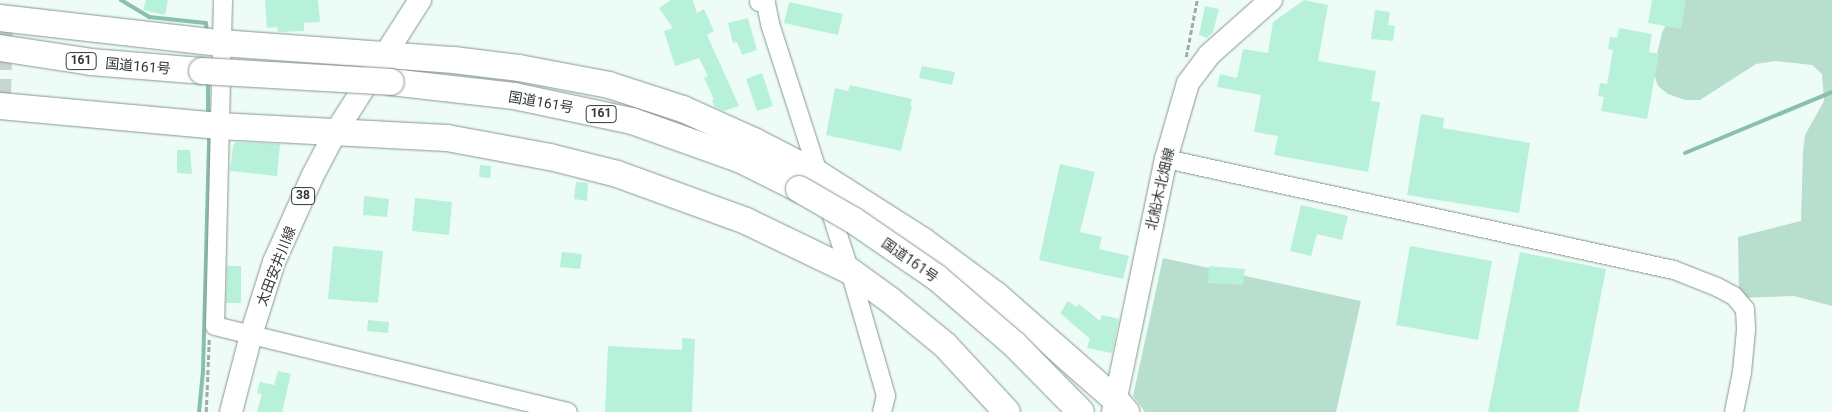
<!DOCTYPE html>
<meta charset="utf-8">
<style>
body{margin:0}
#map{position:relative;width:1832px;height:412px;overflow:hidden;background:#edfcf6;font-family:Roboto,"Noto Sans JP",sans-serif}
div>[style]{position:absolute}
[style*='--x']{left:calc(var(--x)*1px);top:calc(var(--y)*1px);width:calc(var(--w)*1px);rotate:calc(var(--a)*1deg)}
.green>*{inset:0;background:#b8dece}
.stream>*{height:4px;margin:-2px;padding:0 2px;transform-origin:2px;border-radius:2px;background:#88c0a9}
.building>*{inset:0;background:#b8f1da}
.minor-tunnel>*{height:18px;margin-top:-9px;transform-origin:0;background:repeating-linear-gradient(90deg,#c7d5cf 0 18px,transparent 0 27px)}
.path>*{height:2.5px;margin-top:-1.25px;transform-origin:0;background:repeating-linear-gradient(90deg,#a1aca8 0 5px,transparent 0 7.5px)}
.roads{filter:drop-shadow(0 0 1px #889690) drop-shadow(0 0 1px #889690)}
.minor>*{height:18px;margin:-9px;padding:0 9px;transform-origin:9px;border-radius:9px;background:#fff}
.major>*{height:22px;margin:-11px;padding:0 11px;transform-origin:11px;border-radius:11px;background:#fff}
.highway>*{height:26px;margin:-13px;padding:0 13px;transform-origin:13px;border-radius:13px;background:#fff}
.bridges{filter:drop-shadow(0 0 1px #889690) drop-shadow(0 0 1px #889690)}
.highway-bridge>*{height:26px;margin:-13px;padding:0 13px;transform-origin:13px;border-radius:13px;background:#fff}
span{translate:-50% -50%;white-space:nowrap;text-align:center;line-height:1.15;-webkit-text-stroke:4px #fff;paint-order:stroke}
.shield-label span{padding:1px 4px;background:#fff;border:1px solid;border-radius:4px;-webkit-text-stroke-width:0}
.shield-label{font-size:12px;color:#313735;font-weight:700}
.street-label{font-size:14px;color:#313735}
</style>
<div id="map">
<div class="green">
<i style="clip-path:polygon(1678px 0,1832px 0,1832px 306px,1794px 296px,1739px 298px,1738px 237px,1801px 221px,1803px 151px,1805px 135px,1824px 101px,1822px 74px,1812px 65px,1775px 61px,1756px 64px,1700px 100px,1685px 100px,1668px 94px,1658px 86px,1655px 77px,1655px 62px,1662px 33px)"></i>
<i style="clip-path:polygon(1163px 258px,1361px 301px,1336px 412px,1145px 412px,1133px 396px)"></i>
</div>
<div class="stream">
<i style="--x:121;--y:0;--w:33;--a:31"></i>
<i style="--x:149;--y:17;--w:57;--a:6"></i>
<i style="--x:206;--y:23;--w:10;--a:84"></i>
<i style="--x:208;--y:80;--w:35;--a:90"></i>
<i style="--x:1685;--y:153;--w:159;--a:-22.5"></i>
<i style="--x:199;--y:412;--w:41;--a:-84.4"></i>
<i style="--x:203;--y:371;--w:236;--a:-88.5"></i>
</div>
<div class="building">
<i style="clip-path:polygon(146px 0,168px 0,165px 15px,143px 10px)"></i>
<i style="clip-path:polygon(265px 0,318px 0,320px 22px,304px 23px,304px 31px,278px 32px,277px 27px,267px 28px)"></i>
<i style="clip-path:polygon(671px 0,693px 0,697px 13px,704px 9px,714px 31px,707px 35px,739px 106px,724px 111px,714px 106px,712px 100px,714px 99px,704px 78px,708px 76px,699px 58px,675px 66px,664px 31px,673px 28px,659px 8px)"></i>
<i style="clip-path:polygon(1304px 0,1328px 5px,1318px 61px,1376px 71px,1371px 101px,1380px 102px,1368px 172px,1274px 155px,1278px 136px,1254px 132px,1261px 95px,1217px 87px,1220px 74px,1237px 78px,1243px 49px,1268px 53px,1273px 22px)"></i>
<i style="clip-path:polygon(1652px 0,1686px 0,1681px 29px,1648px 23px)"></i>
<i style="clip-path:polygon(789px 2px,843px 14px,838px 35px,784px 23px)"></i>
<i style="clip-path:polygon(1205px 6px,1219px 9px,1213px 32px,1207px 38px,1199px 35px)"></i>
<i style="clip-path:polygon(1375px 10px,1390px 12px,1388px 25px,1395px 26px,1393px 41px,1371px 39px)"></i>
<i style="clip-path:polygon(748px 18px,757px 50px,742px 55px,737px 42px,733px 43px,728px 23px)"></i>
<i style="clip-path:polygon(1619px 28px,1652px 34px,1649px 52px,1659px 54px,1647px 119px,1601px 111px,1604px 97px,1598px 96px,1600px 83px,1607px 84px,1613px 50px,1608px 49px,1610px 37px,1617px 38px)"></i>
<i style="clip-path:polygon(922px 66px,955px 72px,952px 85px,919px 78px)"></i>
<i style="clip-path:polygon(762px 73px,773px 106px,757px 111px,746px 79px)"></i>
<i style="clip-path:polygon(850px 85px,912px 99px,910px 105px,912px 106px,901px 151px,826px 135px,835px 88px,848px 91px)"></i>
<i style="clip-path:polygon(1421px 114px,1444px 118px,1443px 128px,1530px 143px,1519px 213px,1407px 195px)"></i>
<i style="clip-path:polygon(236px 142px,280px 144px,277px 176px,230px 171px,233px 145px)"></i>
<i style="clip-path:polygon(177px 150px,190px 150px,192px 174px,177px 173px)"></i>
<i style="clip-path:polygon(1060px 164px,1095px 172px,1080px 232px,1102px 237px,1099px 249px,1129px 256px,1123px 279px,1039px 260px)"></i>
<i style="clip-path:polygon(480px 165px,491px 166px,490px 178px,479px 177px)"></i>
<i style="clip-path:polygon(576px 182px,588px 183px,587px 201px,574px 199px)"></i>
<i style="clip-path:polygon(364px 196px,389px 199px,387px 217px,363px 215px)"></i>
<i style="clip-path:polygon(415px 198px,452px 202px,449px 235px,412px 231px)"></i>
<i style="clip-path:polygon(1301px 205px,1348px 216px,1342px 240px,1317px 234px,1311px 256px,1290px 251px)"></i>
<i style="clip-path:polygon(333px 246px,383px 251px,378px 303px,328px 299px)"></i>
<i style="clip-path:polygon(1410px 246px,1492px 261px,1478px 340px,1396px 325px)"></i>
<i style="clip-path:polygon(562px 252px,582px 254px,580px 269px,560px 267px)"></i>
<i style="clip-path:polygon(1520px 252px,1606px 269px,1578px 412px,1488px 412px)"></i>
<i style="clip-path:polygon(227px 266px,241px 266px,241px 303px,226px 303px)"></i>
<i style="clip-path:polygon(1209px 266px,1245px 269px,1243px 285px,1208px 283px)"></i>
<i style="clip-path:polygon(1068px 301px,1077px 307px,1079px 304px,1100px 321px,1102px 315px,1119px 319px,1112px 353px,1087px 348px,1090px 339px,1060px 313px)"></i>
<i style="clip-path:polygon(368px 320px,389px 322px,388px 333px,367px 331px)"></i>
<i style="clip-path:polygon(682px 338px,695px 339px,692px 412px,605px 412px,608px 346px,682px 350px)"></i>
<i style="clip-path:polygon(278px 371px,291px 374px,282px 412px,257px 412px,262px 394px,257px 393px,260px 382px,274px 385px)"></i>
</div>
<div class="minor-tunnel">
<i style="--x:2;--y:97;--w:78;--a:-88.5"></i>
</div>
<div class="path">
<i style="--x:1186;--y:57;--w:58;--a:-79.1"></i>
<i style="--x:206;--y:412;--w:73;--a:-87.6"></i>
</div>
<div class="roads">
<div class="minor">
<i style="--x:223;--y:0;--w:326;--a:91.4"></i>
<i style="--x:215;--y:326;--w:363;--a:13.7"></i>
<i style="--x:759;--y:2;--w:7;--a:8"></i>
<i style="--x:766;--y:3;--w:21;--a:79"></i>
<i style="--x:770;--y:24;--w:260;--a:72.1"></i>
<i style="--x:850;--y:271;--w:130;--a:73.9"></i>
<i style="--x:886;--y:396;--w:16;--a:104"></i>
<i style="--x:1166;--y:159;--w:520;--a:12.33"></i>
<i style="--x:1674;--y:270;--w:46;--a:21.6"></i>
<i style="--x:1717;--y:287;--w:19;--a:28"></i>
<i style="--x:1734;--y:296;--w:17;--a:50"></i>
<i style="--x:1745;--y:309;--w:21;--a:87"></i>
<i style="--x:1746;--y:330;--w:42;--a:95.4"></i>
<i style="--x:1742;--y:372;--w:41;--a:101.3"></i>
</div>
<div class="major">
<i style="--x:231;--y:412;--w:80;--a:-75.4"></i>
<i style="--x:251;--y:335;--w:77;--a:-72.5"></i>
<i style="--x:274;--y:262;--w:95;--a:-65.9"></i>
<i style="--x:313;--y:175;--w:47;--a:-62.4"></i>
<i style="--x:335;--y:133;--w:158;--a:-57.4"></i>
<i style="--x:1113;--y:412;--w:258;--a:-78.2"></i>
<i style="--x:1166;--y:159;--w:79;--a:-73.9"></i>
<i style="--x:1188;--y:83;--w:35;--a:-53"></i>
<i style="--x:1209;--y:55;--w:83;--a:-41.6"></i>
</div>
<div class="highway">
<i style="--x:0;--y:18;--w:222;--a:6.5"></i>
<i style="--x:221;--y:43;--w:234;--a:4.2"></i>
<i style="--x:454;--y:60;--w:65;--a:7"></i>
<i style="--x:519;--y:68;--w:92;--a:10.7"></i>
<i style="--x:609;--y:85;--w:78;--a:18"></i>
<i style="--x:683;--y:109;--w:78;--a:24.3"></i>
<i style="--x:754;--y:141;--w:72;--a:27.3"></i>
<i style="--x:818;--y:174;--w:125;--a:32.5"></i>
<i style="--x:923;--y:241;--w:91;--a:36.5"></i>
<i style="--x:996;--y:295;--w:159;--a:41.2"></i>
<i style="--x:1116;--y:400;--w:16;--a:50"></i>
<i style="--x:0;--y:48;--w:92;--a:8.7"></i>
<i style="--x:91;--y:62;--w:111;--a:4.6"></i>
<i style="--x:391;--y:82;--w:124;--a:6.5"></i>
<i style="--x:514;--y:96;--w:121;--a:12"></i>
<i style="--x:632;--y:121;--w:114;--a:19.6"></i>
<i style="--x:739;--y:159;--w:67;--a:26.6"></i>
<i style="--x:0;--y:106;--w:220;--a:5.2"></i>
<i style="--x:219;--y:126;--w:228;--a:3"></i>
<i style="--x:447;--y:138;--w:105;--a:10.5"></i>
<i style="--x:550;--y:157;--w:69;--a:14.2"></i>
<i style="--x:617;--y:174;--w:137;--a:20"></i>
<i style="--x:746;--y:221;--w:115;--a:25.7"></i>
<i style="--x:850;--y:271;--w:49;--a:35.9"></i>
<i style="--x:890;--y:300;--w:71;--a:39.3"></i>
<i style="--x:945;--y:345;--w:91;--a:47.2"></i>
</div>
</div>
<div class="bridges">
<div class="highway-bridge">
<i style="--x:202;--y:71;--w:189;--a:3.3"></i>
<i style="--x:799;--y:189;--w:62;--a:29.9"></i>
<i style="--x:853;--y:220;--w:101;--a:34.5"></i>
<i style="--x:936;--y:277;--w:103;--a:40.7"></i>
<i style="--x:1014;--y:344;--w:95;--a:45.4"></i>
</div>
</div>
<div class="shield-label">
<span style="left:81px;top:61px">161</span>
<span style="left:601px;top:114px">161</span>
<span style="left:303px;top:196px">38</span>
</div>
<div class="street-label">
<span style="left:138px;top:66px;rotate:5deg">国道161号</span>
<span style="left:541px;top:102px;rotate:10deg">国道161号</span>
<span style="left:1160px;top:189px;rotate:-77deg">北船木北畑線</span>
<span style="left:910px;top:260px;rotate:35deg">国道161号</span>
<span style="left:276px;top:266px;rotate:-69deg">太田安井川線</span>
</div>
</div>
